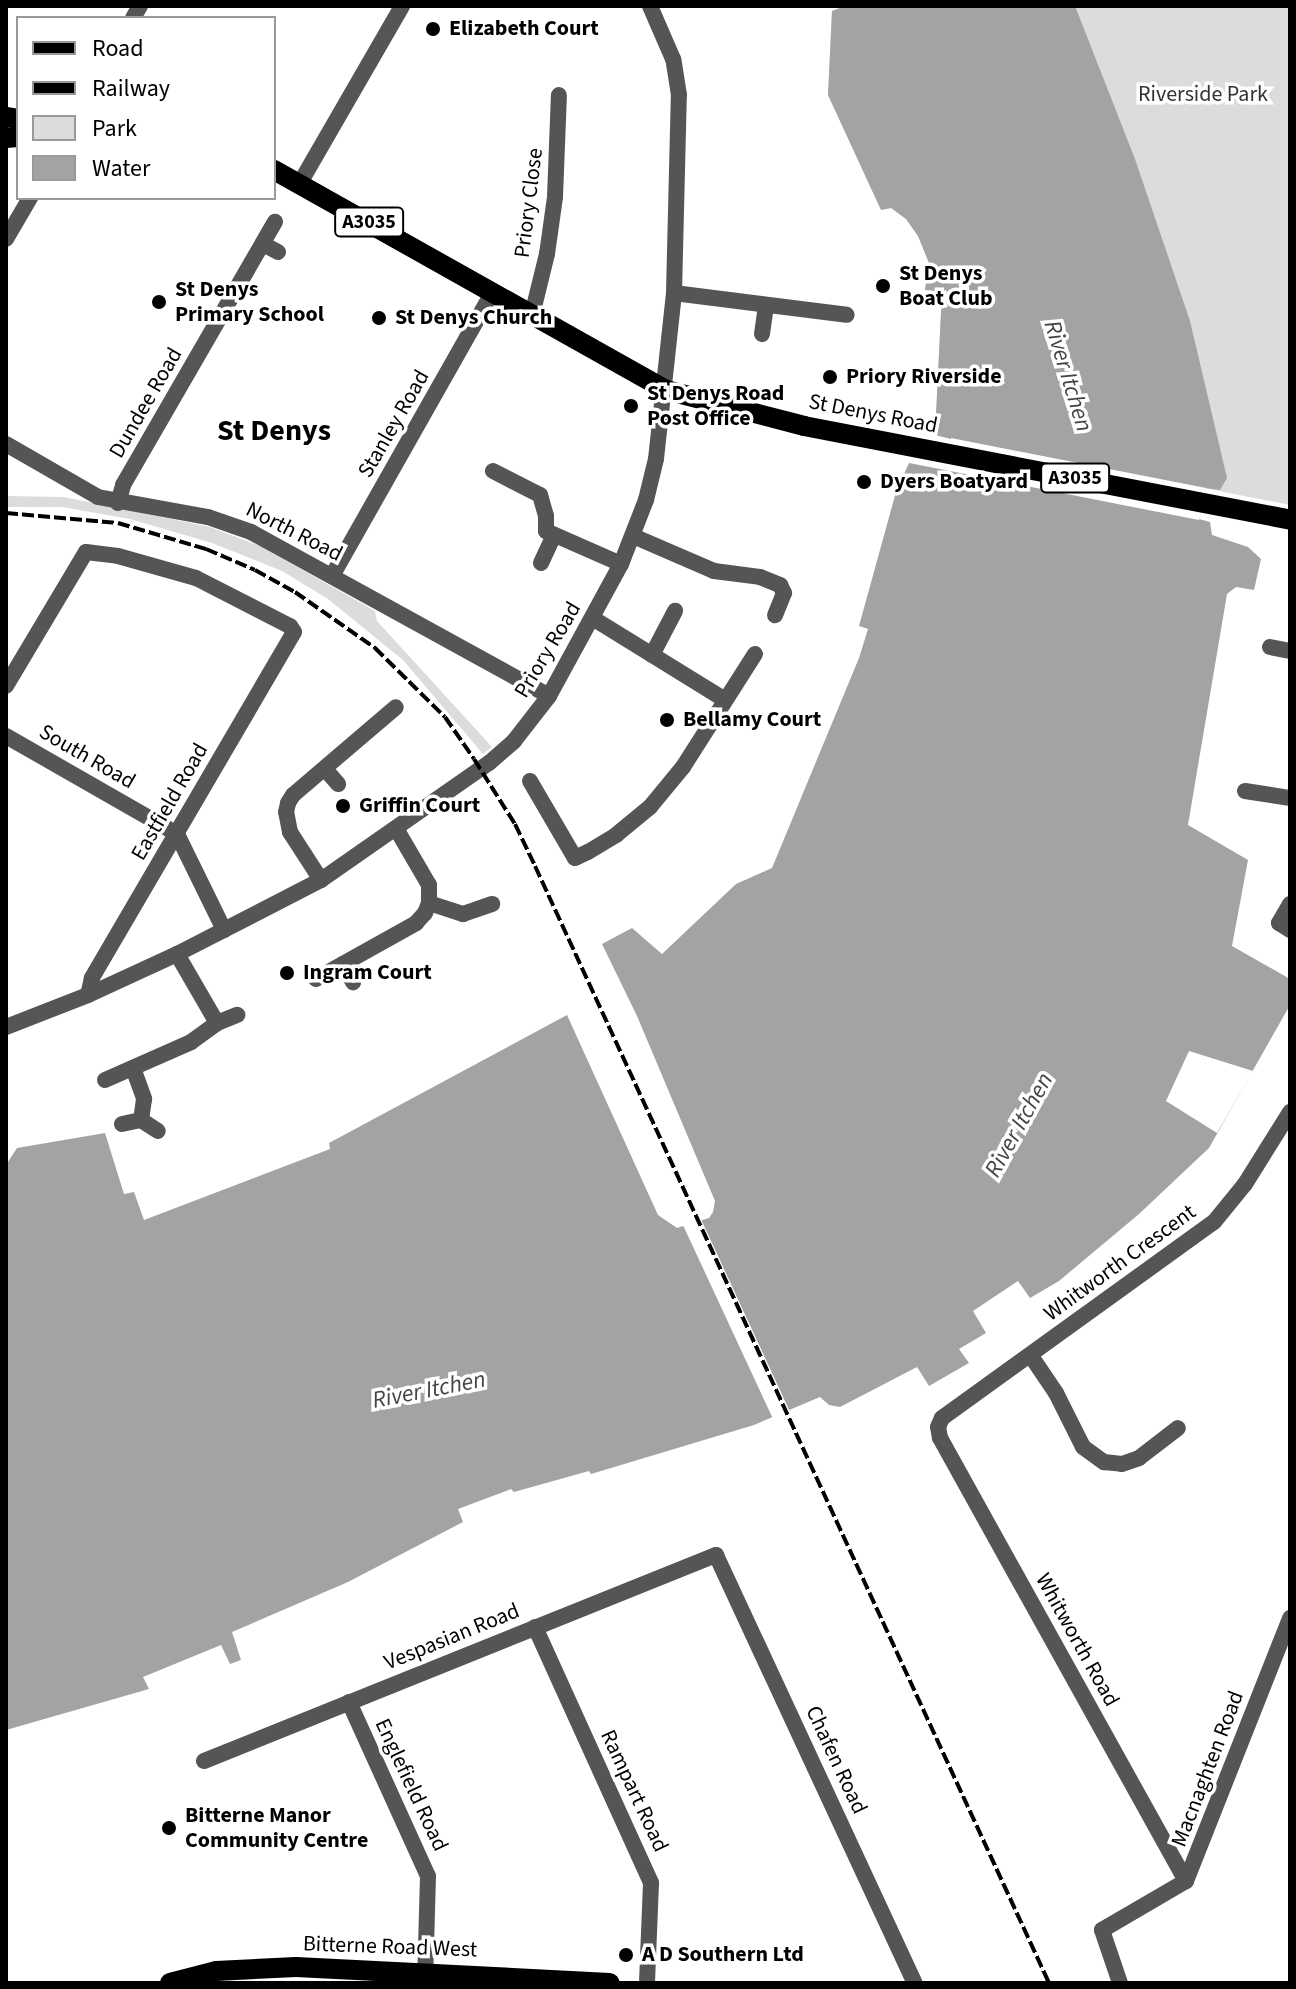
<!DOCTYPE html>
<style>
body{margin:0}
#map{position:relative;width:1296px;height:1989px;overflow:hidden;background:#fff;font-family:"Source Sans 3",sans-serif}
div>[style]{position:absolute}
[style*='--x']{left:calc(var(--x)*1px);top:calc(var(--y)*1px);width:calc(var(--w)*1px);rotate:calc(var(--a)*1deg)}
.green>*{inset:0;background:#dcdcdc}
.water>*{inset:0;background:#a3a3a3}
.pier>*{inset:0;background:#fff}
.minor>*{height:16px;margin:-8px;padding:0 8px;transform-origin:8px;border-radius:8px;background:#555}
.major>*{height:20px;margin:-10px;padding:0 10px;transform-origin:10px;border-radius:10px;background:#000}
.rail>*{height:4px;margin-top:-2px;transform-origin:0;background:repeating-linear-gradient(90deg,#000 0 12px,transparent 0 16px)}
.dots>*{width:22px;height:22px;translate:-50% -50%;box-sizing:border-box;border:4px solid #fff;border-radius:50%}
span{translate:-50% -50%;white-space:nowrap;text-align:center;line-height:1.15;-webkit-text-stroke:7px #fff;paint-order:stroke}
.shield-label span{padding:2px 6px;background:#fff;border:2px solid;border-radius:6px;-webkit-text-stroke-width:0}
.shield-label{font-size:20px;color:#000;font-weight:700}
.poi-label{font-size:22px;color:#000;font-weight:700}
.left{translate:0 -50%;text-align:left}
.park-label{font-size:22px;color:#333}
.street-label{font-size:22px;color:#000}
.water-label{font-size:24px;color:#444;font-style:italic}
.district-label{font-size:30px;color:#000;font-weight:700}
.frame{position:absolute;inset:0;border:8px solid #000;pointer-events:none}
.legend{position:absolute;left:16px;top:16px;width:260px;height:184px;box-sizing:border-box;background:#fff;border:2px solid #999;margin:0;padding:10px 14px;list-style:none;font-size:24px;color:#000}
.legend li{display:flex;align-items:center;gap:16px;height:40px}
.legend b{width:40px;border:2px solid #999}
</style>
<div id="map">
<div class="green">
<i style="clip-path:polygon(845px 6px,1289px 6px,1290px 505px,935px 435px,942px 292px,925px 290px,929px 263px,918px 236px,906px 219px,891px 208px,881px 210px,828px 95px,832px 11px)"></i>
<i style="clip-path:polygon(6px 496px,64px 497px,210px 527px,260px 546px,375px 611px,377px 621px,492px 747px,483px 754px,403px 660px,328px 599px,282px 571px,212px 543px,130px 519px,62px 507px,6px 507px)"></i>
</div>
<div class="water">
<i style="clip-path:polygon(845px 6px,1075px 6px,1135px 159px,1190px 321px,1227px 478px,1220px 490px,1206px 488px,1199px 519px,1210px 522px,1212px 535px,1248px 547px,1261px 559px,1254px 590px,1236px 587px,1227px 594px,1188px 825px,1248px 860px,1232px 946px,1290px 979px,1290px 1005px,1209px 1148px,1139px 1214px,1059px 1281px,1030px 1298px,1018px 1281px,973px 1311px,986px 1333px,959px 1349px,969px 1363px,929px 1386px,917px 1367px,840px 1407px,829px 1405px,820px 1397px,754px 1425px,591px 1474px,589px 1471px,514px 1492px,511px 1489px,458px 1509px,463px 1522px,348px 1582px,232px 1632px,241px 1660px,230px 1664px,221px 1645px,143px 1677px,149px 1689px,6px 1730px,6px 1165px,17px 1148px,105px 1133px,124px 1194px,134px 1192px,144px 1220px,330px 1149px,329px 1143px,567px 1015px,658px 1215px,677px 1228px,709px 1218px,713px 1212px,715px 1201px,637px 1016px,602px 944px,632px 928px,662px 954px,736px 884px,772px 868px,859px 658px,868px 629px,859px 626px,896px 492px,909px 463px,945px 470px,951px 439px,935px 435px,942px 292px,925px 290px,929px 263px,918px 236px,906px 219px,891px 208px,881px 210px,828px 95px,832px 11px)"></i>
</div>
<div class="pier">
<i style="clip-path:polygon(951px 438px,1206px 488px,1199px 520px,945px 470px)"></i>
<i style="clip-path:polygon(1189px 1051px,1253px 1071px,1217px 1133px,1166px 1101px)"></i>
<i style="clip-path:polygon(700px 1217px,791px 1414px,774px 1421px,682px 1223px)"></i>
</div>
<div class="minor">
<i style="--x:133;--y:18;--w:14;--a:-60"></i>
<i style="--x:300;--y:183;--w:204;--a:-60"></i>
<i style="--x:6;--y:239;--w:48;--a:-59.7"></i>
<i style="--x:263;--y:244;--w:17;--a:28"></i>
<i style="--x:674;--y:293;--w:174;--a:7.2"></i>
<i style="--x:532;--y:315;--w:63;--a:-76.2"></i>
<i style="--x:547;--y:254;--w:58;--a:-82"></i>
<i style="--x:555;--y:197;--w:102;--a:-87.8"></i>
<i style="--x:762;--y:334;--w:29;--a:-82"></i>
<i style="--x:6;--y:444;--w:106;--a:29.9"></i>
<i style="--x:98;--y:497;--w:112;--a:10.3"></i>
<i style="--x:208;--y:517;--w:46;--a:19.2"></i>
<i style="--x:251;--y:532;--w:340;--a:28.8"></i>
<i style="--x:493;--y:471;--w:53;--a:27.1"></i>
<i style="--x:540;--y:495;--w:22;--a:74"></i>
<i style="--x:546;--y:516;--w:15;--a:90"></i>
<i style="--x:546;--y:531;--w:82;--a:23.7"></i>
<i style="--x:118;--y:503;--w:19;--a:-74"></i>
<i style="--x:123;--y:485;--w:304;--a:-60"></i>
<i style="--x:633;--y:536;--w:88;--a:23.4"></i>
<i style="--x:714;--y:571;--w:46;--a:7.4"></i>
<i style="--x:760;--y:577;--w:22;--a:22"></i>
<i style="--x:780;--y:585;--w:9;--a:63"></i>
<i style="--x:784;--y:593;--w:24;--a:112"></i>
<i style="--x:541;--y:563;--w:31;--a:-65"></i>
<i style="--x:332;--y:576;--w:325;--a:-60.5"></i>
<i style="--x:594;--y:619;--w:154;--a:31.7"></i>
<i style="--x:1270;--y:647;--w:20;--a:11"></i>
<i style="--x:652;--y:655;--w:50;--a:-62.4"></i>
<i style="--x:6;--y:686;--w:156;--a:-59.2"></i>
<i style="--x:86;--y:552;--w:32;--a:7"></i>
<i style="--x:118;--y:556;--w:81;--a:15.8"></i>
<i style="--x:196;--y:578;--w:106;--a:27.1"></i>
<i style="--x:290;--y:626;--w:7;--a:56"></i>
<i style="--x:294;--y:632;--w:401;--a:120.3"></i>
<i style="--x:92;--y:978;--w:17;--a:103"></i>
<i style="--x:6;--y:736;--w:197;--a:29.8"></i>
<i style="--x:177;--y:834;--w:107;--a:63.9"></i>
<i style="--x:325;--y:769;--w:20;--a:49"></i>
<i style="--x:530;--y:781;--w:89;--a:59.7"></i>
<i style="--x:575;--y:858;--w:14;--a:-25"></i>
<i style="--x:588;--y:852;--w:33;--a:-31"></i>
<i style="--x:616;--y:835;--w:44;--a:-39.5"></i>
<i style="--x:650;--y:807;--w:52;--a:-50.5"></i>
<i style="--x:683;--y:767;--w:134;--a:-57.5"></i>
<i style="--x:1245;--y:791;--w:46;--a:8.8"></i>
<i style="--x:321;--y:880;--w:57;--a:-122.9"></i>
<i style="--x:290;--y:832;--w:20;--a:-101"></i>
<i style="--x:286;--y:812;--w:9;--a:-77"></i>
<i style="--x:288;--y:803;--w:9;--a:-58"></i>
<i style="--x:293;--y:795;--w:135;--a:-40.5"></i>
<i style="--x:429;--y:903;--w:36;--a:18"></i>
<i style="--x:463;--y:914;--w:31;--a:-19"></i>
<i style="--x:1290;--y:904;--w:22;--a:120"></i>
<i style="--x:1279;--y:923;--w:13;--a:32"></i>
<i style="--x:177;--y:954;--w:80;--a:59.9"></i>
<i style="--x:343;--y:964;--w:21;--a:61"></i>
<i style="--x:316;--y:979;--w:115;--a:-29.2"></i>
<i style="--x:416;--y:923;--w:13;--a:-48"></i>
<i style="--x:425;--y:913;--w:11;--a:-68"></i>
<i style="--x:429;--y:903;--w:18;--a:-90"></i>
<i style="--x:429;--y:885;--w:64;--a:-120.2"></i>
<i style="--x:6;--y:1027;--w:88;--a:-21.3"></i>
<i style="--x:88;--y:995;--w:98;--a:-24.7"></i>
<i style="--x:177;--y:954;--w:162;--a:-27.2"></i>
<i style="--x:321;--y:880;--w:205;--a:-34.9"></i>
<i style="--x:489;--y:763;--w:33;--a:-41"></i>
<i style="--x:514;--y:741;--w:57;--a:-52.1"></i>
<i style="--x:549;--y:696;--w:150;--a:-61.4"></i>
<i style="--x:621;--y:564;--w:69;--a:-68.7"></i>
<i style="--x:646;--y:500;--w:42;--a:-76.3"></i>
<i style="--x:656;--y:459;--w:167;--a:-83.8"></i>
<i style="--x:674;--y:293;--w:198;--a:-88.6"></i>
<i style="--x:679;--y:95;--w:36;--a:-99"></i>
<i style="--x:673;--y:59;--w:58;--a:-113.5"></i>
<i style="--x:133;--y:1068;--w:33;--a:70"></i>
<i style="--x:144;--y:1099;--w:21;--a:98"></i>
<i style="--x:105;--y:1080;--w:94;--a:-23.8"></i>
<i style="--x:191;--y:1042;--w:32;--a:-36"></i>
<i style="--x:217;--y:1023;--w:22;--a:-22"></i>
<i style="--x:122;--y:1124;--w:19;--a:-12"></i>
<i style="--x:141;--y:1120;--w:20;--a:33"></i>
<i style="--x:1031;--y:1356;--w:45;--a:56"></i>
<i style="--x:1056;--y:1393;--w:60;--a:63.4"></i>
<i style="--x:1083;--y:1447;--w:26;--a:36"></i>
<i style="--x:1104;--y:1462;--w:18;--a:6"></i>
<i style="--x:1122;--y:1464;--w:18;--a:-19"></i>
<i style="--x:1139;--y:1458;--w:49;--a:-37.6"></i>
<i style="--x:535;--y:1627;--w:281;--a:65.6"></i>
<i style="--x:651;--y:1883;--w:100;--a:92.3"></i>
<i style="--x:349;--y:1702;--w:191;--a:65.6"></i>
<i style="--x:428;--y:1876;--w:107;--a:91.6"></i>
<i style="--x:204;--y:1761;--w:552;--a:-21.92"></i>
<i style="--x:716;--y:1555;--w:472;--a:65.1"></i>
<i style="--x:1186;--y:1881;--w:507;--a:-119.04"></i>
<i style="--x:940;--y:1438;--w:11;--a:-100"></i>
<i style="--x:938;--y:1427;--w:10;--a:-66"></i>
<i style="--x:942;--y:1418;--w:335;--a:-35.8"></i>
<i style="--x:1214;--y:1222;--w:49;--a:-50.8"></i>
<i style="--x:1245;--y:1184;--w:85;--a:-58"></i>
<i style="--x:1120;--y:1983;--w:56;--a:-108.8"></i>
<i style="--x:1102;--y:1930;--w:97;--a:-30.3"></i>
<i style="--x:1186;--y:1881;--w:283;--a:-68.4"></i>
</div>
<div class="major">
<i style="--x:6;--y:117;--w:12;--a:9"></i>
<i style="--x:6;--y:138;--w:12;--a:-5"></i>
<i style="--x:274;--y:170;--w:450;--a:29.3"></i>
<i style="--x:666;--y:390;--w:143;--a:14.6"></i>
<i style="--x:804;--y:426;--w:495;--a:10.9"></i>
<i style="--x:170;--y:1983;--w:48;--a:-14.6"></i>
<i style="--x:216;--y:1971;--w:80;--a:-2.9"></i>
<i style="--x:296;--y:1967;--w:314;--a:2.9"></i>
</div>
<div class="rail">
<i style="--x:6;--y:513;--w:112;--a:5.1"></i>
<i style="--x:118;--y:523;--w:92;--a:16.5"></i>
<i style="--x:206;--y:549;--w:53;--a:23.2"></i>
<i style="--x:255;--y:570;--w:46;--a:28.8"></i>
<i style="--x:295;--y:592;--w:98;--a:35"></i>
<i style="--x:375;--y:648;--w:98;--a:44.6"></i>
<i style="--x:445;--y:717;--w:51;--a:55.4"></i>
<i style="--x:474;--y:759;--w:77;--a:57.8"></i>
<i style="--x:515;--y:824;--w:47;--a:64.5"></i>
<i style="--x:535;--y:866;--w:1230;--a:65.29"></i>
</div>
<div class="dots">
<i style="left:433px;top:29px;background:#000"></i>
<i style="left:883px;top:286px;background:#000"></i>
<i style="left:159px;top:302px;background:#000"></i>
<i style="left:379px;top:318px;background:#000"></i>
<i style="left:830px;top:377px;background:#000"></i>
<i style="left:631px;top:406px;background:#000"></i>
<i style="left:864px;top:482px;background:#000"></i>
<i style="left:667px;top:720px;background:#000"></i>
<i style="left:343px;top:806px;background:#000"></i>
<i style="left:287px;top:973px;background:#000"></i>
<i style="left:169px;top:1828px;background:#000"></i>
<i style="left:626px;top:1955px;background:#000"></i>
</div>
<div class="shield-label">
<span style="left:369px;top:222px">A3035</span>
<span style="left:1075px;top:478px">A3035</span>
</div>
<div class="poi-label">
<span class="left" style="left:449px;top:29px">Elizabeth Court</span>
<span class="left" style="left:899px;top:286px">St Denys<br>Boat Club</span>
<span class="left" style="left:175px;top:302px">St Denys<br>Primary School</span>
<span class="left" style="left:395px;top:318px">St Denys Church</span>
<span class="left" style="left:846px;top:377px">Priory Riverside</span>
<span class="left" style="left:647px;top:406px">St Denys Road<br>Post Office</span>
<span class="left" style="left:880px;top:482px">Dyers Boatyard</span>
<span class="left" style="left:683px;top:720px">Bellamy Court</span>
<span class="left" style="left:359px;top:806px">Griffin Court</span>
<span class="left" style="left:303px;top:973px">Ingram Court</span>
<span class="left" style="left:185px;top:1828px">Bitterne Manor<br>Community Centre</span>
<span class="left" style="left:642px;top:1955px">A D Southern Ltd</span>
</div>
<div class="park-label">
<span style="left:1203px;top:95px">Riverside Park</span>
</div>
<div class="street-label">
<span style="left:529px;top:203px;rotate:-83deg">Priory Close</span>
<span style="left:146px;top:403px;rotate:-60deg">Dundee Road</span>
<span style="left:873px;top:414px;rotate:11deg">St Denys Road</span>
<span style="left:394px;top:424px;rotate:-60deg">Stanley Road</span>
<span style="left:294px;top:532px;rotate:27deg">North Road</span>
<span style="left:548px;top:650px;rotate:-59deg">Priory Road</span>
<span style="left:87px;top:757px;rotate:30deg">South Road</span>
<span style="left:170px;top:802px;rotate:-60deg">Eastfield Road</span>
<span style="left:1120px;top:1263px;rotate:-36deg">Whitworth Crescent</span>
<span style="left:452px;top:1637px;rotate:-22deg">Vespasian Road</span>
<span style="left:1077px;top:1640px;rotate:61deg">Whitworth Road</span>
<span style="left:836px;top:1760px;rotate:65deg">Chafen Road</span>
<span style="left:1208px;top:1769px;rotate:-69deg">Macnaghten Road</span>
<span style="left:411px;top:1785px;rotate:65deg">Englefield Road</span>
<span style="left:634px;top:1791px;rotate:65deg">Rampart Road</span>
<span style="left:390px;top:1947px;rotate:2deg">Bitterne Road West</span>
</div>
<div class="water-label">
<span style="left:1068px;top:376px;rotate:73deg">River Itchen</span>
<span style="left:1019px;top:1125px;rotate:-61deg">River Itchen</span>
<span style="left:429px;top:1390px;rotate:-11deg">River Itchen</span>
</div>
<div class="district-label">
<span style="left:274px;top:431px">St Denys</span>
</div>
<div class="frame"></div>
<ul class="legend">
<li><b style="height:10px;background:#000"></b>Road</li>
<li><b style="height:10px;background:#000"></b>Railway</li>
<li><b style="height:22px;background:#dcdcdc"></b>Park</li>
<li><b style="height:22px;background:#a3a3a3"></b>Water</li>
</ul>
</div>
